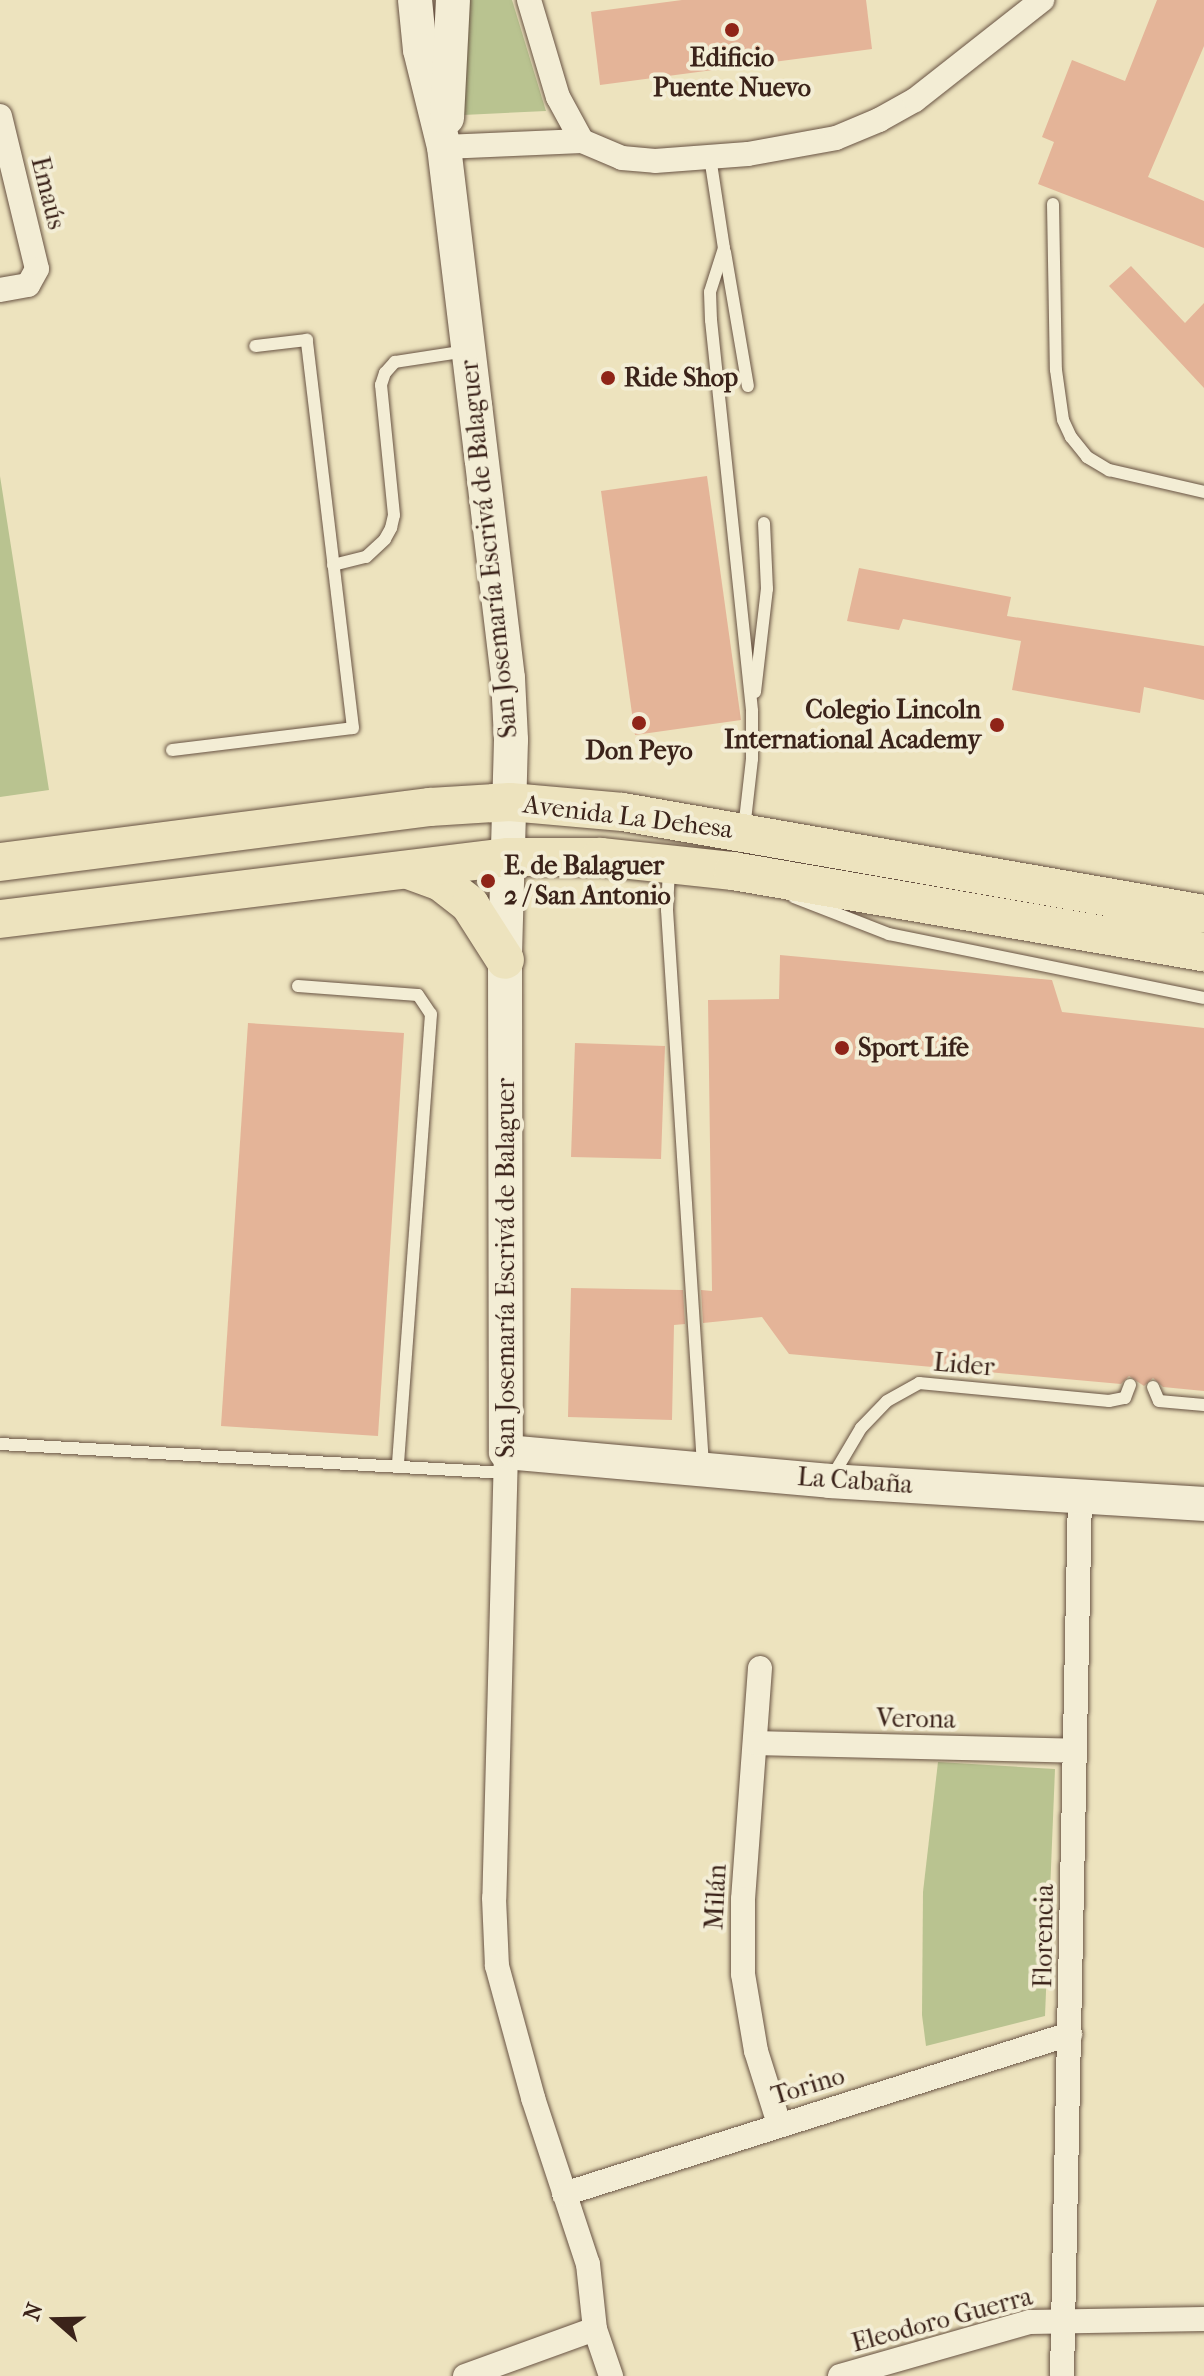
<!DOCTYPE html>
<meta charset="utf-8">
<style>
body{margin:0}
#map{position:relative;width:1204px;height:2376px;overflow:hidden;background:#ede3be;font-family:"IM FELL French Canon",serif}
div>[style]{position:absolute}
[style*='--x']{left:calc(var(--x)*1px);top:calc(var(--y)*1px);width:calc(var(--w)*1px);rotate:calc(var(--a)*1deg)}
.green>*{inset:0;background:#b9c390}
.building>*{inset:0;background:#e4b498}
.roads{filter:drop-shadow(0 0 2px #685343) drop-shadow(0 0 2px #685343)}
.lane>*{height:12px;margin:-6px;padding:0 6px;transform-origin:6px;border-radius:6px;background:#f3edd5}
.street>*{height:24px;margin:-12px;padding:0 12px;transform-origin:12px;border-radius:12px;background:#f3edd5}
.secondary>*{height:34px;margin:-17px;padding:0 17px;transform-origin:17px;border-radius:17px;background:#f3edd5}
.primary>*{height:38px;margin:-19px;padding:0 19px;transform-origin:19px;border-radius:19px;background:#ede3be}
.dots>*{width:22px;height:22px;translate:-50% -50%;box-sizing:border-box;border:4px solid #f3edd5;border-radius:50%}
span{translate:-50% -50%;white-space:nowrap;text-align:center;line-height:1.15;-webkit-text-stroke:8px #f3edd5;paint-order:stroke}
.poi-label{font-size:26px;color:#3b231a;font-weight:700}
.left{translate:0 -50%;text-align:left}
.right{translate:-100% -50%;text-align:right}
.street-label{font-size:26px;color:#3b231a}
.north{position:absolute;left:16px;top:2280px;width:80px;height:80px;-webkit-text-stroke:6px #f3edd5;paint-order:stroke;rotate:290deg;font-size:22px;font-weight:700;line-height:32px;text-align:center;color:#3b231a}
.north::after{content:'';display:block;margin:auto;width:28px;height:36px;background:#3b231a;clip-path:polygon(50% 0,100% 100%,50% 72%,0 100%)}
</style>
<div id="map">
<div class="green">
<i style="clip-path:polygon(466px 0,512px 0,546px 111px,463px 115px)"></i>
<i style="clip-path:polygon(0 476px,49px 790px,0 797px)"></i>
<i style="clip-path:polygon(938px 1762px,1055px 1769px,1045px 2016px,926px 2046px,922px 2015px,923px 1892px)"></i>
</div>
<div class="building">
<i style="clip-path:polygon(682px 0,866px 0,872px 49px,600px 85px,591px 12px)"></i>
<i style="clip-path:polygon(1157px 0,1204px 0,1204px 46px,1148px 177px,1204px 201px,1204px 248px,1038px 184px,1054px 142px,1042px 137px,1072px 60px,1125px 81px)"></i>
<i style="clip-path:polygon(1131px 266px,1185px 323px,1204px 303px,1204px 388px,1109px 286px)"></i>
<i style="clip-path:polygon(707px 476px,741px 720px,635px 735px,601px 491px)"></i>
<i style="clip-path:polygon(859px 568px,1011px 597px,1007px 616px,1204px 646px,1204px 700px,1144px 687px,1140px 713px,1012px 690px,1021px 641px,903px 619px,899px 630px,847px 621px)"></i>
<i style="clip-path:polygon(780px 955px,1052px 980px,1062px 1012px,1204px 1028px,1204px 1391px,1163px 1387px,1153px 1378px,1144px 1386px,1129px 1376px,1121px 1384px,789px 1354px,762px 1317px,703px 1323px,701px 1290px,712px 1291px,708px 1000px,779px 999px)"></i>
<i style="clip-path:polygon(248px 1023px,404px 1033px,378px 1436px,221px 1426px)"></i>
<i style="clip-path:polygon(575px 1043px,665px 1046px,661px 1159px,571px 1157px)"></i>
<i style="clip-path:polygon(571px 1288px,683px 1290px,685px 1324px,674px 1325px,672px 1420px,568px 1417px)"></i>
</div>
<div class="roads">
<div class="lane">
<i style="--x:710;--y:157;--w:92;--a:81.3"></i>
<i style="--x:724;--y:248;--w:46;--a:107.7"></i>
<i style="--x:710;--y:292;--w:28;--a:88"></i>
<i style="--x:711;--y:320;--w:393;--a:84"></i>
<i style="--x:752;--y:711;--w:48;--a:90"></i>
<i style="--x:752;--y:759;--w:70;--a:96.5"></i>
<i style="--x:1053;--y:204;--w:166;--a:89"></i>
<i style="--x:1056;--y:370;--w:50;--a:82"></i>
<i style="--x:1063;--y:420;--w:19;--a:65"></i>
<i style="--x:1071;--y:437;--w:26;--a:51"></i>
<i style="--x:1087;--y:457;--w:26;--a:31"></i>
<i style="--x:1109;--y:470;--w:98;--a:13"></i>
<i style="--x:725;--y:252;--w:136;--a:80.3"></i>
<i style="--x:333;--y:565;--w:34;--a:-14"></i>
<i style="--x:366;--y:557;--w:26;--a:-43"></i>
<i style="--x:385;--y:539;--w:13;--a:-61"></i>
<i style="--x:391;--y:528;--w:13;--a:-77"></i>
<i style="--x:394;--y:515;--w:131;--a:-95.7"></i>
<i style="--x:381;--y:385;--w:13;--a:-72"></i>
<i style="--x:385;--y:373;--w:15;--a:-48"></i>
<i style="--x:395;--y:362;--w:73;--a:-8.7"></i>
<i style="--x:755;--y:692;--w:104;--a:-83.4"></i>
<i style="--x:767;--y:589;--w:66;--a:-92.6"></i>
<i style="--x:172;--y:750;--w:182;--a:-6.9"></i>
<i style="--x:353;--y:728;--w:391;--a:-96.8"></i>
<i style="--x:307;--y:340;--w:52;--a:173.4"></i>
<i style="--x:669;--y:869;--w:41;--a:92.8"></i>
<i style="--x:667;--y:910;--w:556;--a:86.29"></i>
<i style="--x:794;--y:897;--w:102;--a:21.3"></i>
<i style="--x:889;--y:934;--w:321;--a:11.5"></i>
<i style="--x:298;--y:986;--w:120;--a:4.3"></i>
<i style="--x:418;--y:995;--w:23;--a:56"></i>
<i style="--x:431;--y:1014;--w:453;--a:94.2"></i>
<i style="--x:1153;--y:1387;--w:15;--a:67"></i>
<i style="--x:1159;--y:1401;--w:45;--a:5.1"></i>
<i style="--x:0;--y:1444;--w:507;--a:3.28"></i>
<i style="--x:832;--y:1477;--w:57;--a:-59.4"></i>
<i style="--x:861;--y:1428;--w:37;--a:-46"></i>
<i style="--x:887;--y:1401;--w:37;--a:-29"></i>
<i style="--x:919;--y:1383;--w:191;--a:5.4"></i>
<i style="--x:1109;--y:1401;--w:16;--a:-11"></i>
<i style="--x:1125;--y:1398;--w:14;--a:-69"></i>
</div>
<div class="street">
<i style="--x:529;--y:0;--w:101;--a:73.4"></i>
<i style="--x:558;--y:97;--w:50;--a:61.4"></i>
<i style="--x:0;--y:116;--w:157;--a:76.4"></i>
<i style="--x:37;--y:269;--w:18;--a:119"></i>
<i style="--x:28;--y:285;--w:28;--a:170"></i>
<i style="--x:444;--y:147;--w:138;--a:-2.5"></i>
<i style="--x:582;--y:141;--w:43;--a:23"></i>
<i style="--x:622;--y:158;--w:33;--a:5"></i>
<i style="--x:655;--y:161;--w:93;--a:-4.3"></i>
<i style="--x:748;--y:154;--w:89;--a:-10.3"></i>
<i style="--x:836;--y:138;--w:47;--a:-22.7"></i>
<i style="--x:879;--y:120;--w:41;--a:-29.1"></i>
<i style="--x:915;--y:100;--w:162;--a:-38.2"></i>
<i style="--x:506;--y:1452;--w:446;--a:91.5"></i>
<i style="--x:494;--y:1898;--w:68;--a:87.5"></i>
<i style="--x:497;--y:1966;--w:137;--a:74.7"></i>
<i style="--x:533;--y:2098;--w:175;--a:71.7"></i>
<i style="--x:588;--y:2264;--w:65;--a:83.9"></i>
<i style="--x:595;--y:2329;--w:50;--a:71.2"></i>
<i style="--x:760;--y:1668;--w:232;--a:94.2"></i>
<i style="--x:743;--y:1899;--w:75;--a:90"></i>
<i style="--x:743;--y:1974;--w:78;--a:80.4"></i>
<i style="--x:756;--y:2051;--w:77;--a:72.5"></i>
<i style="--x:755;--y:1743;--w:320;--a:1.4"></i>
<i style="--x:564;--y:2194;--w:531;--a:-17.55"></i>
<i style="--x:465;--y:2376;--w:138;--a:-19.9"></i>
<i style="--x:840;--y:2376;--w:198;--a:-15.9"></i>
<i style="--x:1030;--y:2322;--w:174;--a:-1"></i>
<i style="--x:1062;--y:2376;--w:880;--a:-88.83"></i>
</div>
<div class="secondary">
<i style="--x:415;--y:0;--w:50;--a:84.3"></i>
<i style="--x:420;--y:50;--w:100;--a:76.1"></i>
<i style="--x:444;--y:147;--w:535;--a:83.13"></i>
<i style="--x:508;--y:678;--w:62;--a:87.2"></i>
<i style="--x:511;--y:740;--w:220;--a:91.6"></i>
<i style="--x:505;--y:960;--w:492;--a:89.9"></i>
<i style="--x:506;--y:1452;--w:325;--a:5.1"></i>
<i style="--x:830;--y:1481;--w:375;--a:3.5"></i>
<i style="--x:447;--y:118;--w:118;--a:-87.1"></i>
</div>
<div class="primary">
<i style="--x:0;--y:862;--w:434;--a:-7.3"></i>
<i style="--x:430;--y:807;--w:80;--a:-3.6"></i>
<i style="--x:510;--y:802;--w:113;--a:5.1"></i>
<i style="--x:623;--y:812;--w:590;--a:9.96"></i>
<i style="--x:408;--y:870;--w:35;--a:20"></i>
<i style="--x:441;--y:882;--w:37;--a:38"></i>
<i style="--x:470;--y:905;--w:65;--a:57.5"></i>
<i style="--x:0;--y:919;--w:512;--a:-6.96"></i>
<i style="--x:508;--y:857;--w:93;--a:0"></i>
<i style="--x:601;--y:857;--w:133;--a:6.1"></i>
<i style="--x:733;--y:871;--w:478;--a:9.8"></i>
</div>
</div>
<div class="dots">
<i style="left:732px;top:30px;background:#8f2418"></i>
<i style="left:608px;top:378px;background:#8f2418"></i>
<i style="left:639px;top:723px;background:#8f2418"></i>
<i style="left:997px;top:725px;background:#8f2418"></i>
<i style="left:488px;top:881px;background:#8f2418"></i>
<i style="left:842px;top:1048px;background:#8f2418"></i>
</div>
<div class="poi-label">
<span style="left:732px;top:73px">Edificio<br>Puente Nuevo</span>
<span class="left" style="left:624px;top:378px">Ride Shop</span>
<span class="right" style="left:981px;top:725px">Colegio Lincoln<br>International Academy</span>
<span style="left:639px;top:751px">Don Peyo</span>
<span class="left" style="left:504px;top:881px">E. de Balaguer<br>2 / San Antonio</span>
<span class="left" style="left:858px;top:1048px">Sport Life</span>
</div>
<div class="street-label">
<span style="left:48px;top:193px;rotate:76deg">Emaús</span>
<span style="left:489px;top:549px;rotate:-96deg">San Josemaría Escrivá de Balaguer</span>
<span style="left:628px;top:817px;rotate:7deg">Avenida La Dehesa</span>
<span style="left:506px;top:1268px;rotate:-90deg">San Josemaría Escrivá de Balaguer</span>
<span style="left:964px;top:1365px;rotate:5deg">Lider</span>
<span style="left:855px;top:1481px;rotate:4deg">La Cabaña</span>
<span style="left:916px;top:1719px;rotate:1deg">Verona</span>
<span style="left:716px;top:1897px;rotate:-87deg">Milán</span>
<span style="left:1044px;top:1936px;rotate:-89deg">Florencia</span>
<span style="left:808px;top:2086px;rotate:-17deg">Torino</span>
<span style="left:942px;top:2320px;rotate:-15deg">Eleodoro Guerra</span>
</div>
<div class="north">N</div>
</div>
